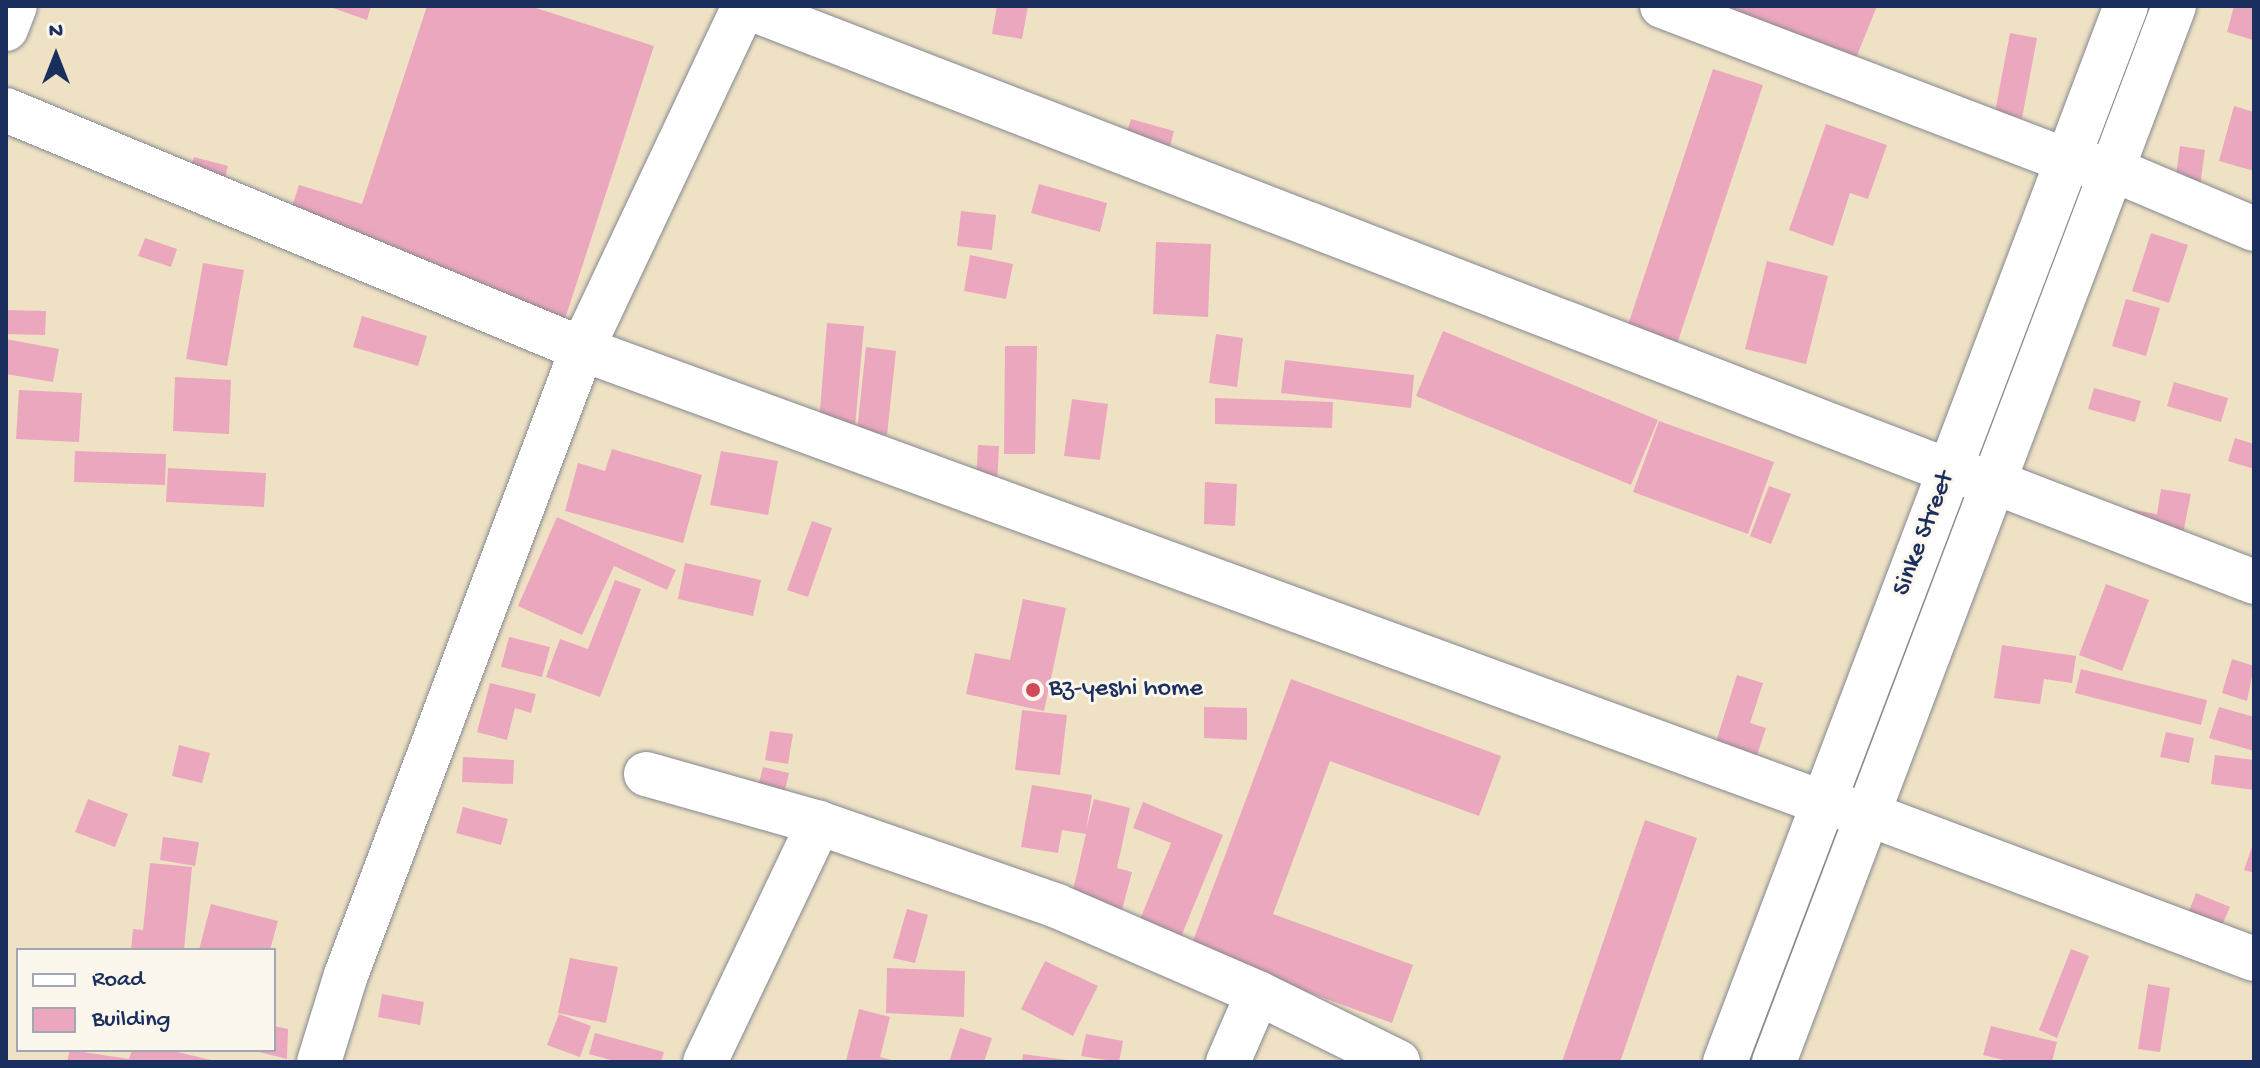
<!DOCTYPE html>
<style>
body{margin:0}
#map{position:relative;width:2260px;height:1068px;overflow:hidden;background:#efe2c4;font-family:"Gochi Hand",sans-serif}
div>[style]{position:absolute}
[style*='--x']{left:calc(var(--x)*1px);top:calc(var(--y)*1px);width:calc(var(--w)*1px);rotate:calc(var(--a)*1deg)}
.building>*{inset:0;background:#eba7bd}
.roads{filter:drop-shadow(0 0 2px #858891) drop-shadow(0 0 2px #858891)}
.minor>*{height:44px;margin:-22px;padding:0 22px;transform-origin:22px;border-radius:22px;background:#fff}
.dots>*{width:22px;height:22px;translate:-50% -50%;box-sizing:border-box;border:4px solid #fbf7ec;border-radius:50%}
span{translate:-50% -50%;white-space:nowrap;text-align:center;line-height:1.15;-webkit-text-stroke:6px #fbf7ec;paint-order:stroke}
.street-label{font-size:26px;color:#1b2f5e}
.poi-label{font-size:26px;color:#1b2f5e}
.left{translate:0 -50%;text-align:left}
.frame{position:absolute;inset:0;border:8px solid #1b2f5e;pointer-events:none}
.legend{position:absolute;left:16px;top:948px;width:260px;height:104px;box-sizing:border-box;background:#fbf7ec;border:2px solid #a1a7b3;margin:0;padding:10px 14px;list-style:none;font-size:24px;color:#1b2f5e}
.legend li{display:flex;align-items:center;gap:16px;height:40px}
.legend b{width:40px;border:2px solid #a1a7b3}
.north{position:absolute;left:16px;top:16px;width:80px;height:80px;-webkit-text-stroke:6px #fbf7ec;paint-order:stroke;rotate:0deg;font-size:22px;font-weight:700;line-height:32px;text-align:center;color:#1b2f5e}
.north::after{content:'';display:block;margin:auto;width:28px;height:36px;background:#1b2f5e;clip-path:polygon(50% 0,100% 100%,50% 72%,0 100%)}
</style>
<div id="map">
<div class="building">
<i style="clip-path:polygon(327px 6px,371px 6px,367px 20px)"></i>
<i style="clip-path:polygon(427px 6px,530px 6px,654px 46px,563px 325px,283px 234px,299px 185px,362px 204px)"></i>
<i style="clip-path:polygon(997px 6px,1028px 6px,1022px 39px,992px 34px)"></i>
<i style="clip-path:polygon(1716px 6px,1877px 6px,1852px 68px)"></i>
<i style="clip-path:polygon(2234px 6px,2254px 6px,2253px 40px,2227px 32px)"></i>
<i style="clip-path:polygon(2010px 33px,2037px 38px,2022px 118px,1995px 112px)"></i>
<i style="clip-path:polygon(1713px 69px,1763px 85px,1676px 347px,1626px 331px)"></i>
<i style="clip-path:polygon(2234px 106px,2254px 112px,2254px 171px,2219px 161px)"></i>
<i style="clip-path:polygon(1131px 119px,1174px 131px,1166px 161px,1122px 148px)"></i>
<i style="clip-path:polygon(1826px 124px,1887px 145px,1868px 199px,1850px 193px,1833px 246px,1789px 230px)"></i>
<i style="clip-path:polygon(2180px 146px,2205px 150px,2200px 186px,2175px 183px)"></i>
<i style="clip-path:polygon(194px 157px,228px 166px,223px 185px,189px 175px)"></i>
<i style="clip-path:polygon(1039px 184px,1107px 203px,1100px 232px,1031px 213px)"></i>
<i style="clip-path:polygon(961px 211px,996px 215px,992px 250px,957px 246px)"></i>
<i style="clip-path:polygon(2151px 233px,2188px 245px,2169px 303px,2132px 291px)"></i>
<i style="clip-path:polygon(145px 238px,177px 249px,171px 267px,138px 256px)"></i>
<i style="clip-path:polygon(1156px 242px,1211px 244px,1208px 317px,1153px 314px)"></i>
<i style="clip-path:polygon(970px 255px,1013px 264px,1006px 299px,964px 291px)"></i>
<i style="clip-path:polygon(1767px 261px,1828px 276px,1806px 364px,1745px 349px)"></i>
<i style="clip-path:polygon(203px 263px,244px 270px,227px 366px,186px 359px)"></i>
<i style="clip-path:polygon(2126px 299px,2160px 308px,2146px 356px,2112px 346px)"></i>
<i style="clip-path:polygon(6px 310px,46px 311px,45px 335px,6px 334px)"></i>
<i style="clip-path:polygon(362px 316px,427px 336px,418px 366px,353px 347px)"></i>
<i style="clip-path:polygon(827px 323px,864px 326px,855px 427px,819px 423px)"></i>
<i style="clip-path:polygon(1443px 331px,1658px 420px,1631px 485px,1416px 396px)"></i>
<i style="clip-path:polygon(1216px 334px,1243px 338px,1237px 387px,1209px 383px)"></i>
<i style="clip-path:polygon(6px 339px,59px 349px,53px 382px,6px 374px)"></i>
<i style="clip-path:polygon(1005px 346px,1037px 346px,1035px 454px,1004px 454px)"></i>
<i style="clip-path:polygon(866px 347px,896px 351px,887px 435px,857px 431px)"></i>
<i style="clip-path:polygon(1285px 360px,1414px 375px,1411px 408px,1281px 393px)"></i>
<i style="clip-path:polygon(175px 377px,231px 380px,229px 434px,173px 431px)"></i>
<i style="clip-path:polygon(2174px 382px,2228px 398px,2221px 422px,2167px 406px)"></i>
<i style="clip-path:polygon(2094px 388px,2141px 401px,2135px 422px,2088px 409px)"></i>
<i style="clip-path:polygon(19px 390px,82px 393px,79px 442px,16px 439px)"></i>
<i style="clip-path:polygon(1215px 398px,1333px 402px,1332px 428px,1215px 424px)"></i>
<i style="clip-path:polygon(1072px 399px,1108px 404px,1100px 460px,1064px 456px)"></i>
<i style="clip-path:polygon(1659px 421px,1774px 462px,1748px 534px,1633px 492px)"></i>
<i style="clip-path:polygon(2235px 438px,2254px 444px,2254px 469px,2228px 461px)"></i>
<i style="clip-path:polygon(978px 445px,999px 446px,997px 484px,976px 483px)"></i>
<i style="clip-path:polygon(612px 449px,702px 475px,683px 543px,565px 511px,578px 463px,605px 471px)"></i>
<i style="clip-path:polygon(75px 451px,166px 454px,165px 485px,74px 482px)"></i>
<i style="clip-path:polygon(721px 451px,778px 461px,768px 515px,710px 505px)"></i>
<i style="clip-path:polygon(168px 468px,266px 473px,264px 507px,166px 502px)"></i>
<i style="clip-path:polygon(1205px 482px,1237px 484px,1235px 526px,1204px 524px)"></i>
<i style="clip-path:polygon(1769px 486px,1791px 494px,1771px 544px,1750px 536px)"></i>
<i style="clip-path:polygon(2161px 489px,2191px 494px,2179px 553px,2117px 542px,2123px 508px,2157px 514px)"></i>
<i style="clip-path:polygon(557px 517px,676px 570px,667px 590px,614px 566px,582px 635px,518px 606px)"></i>
<i style="clip-path:polygon(812px 521px,832px 528px,808px 597px,787px 590px)"></i>
<i style="clip-path:polygon(685px 563px,761px 580px,753px 616px,678px 599px)"></i>
<i style="clip-path:polygon(615px 580px,641px 589px,600px 697px,546px 677px,560px 639px,588px 649px)"></i>
<i style="clip-path:polygon(2106px 584px,2149px 600px,2122px 671px,2079px 655px)"></i>
<i style="clip-path:polygon(1023px 599px,1066px 608px,1044px 711px,966px 694px,975px 653px,1010px 660px)"></i>
<i style="clip-path:polygon(509px 637px,550px 647px,542px 677px,501px 667px)"></i>
<i style="clip-path:polygon(2002px 645px,2076px 656px,2072px 683px,2044px 679px,2040px 704px,1994px 698px)"></i>
<i style="clip-path:polygon(2232px 659px,2254px 666px,2247px 701px,2222px 693px)"></i>
<i style="clip-path:polygon(2081px 669px,2207px 700px,2201px 725px,2075px 693px)"></i>
<i style="clip-path:polygon(1737px 675px,1763px 683px,1750px 723px,1766px 728px,1756px 758px,1715px 745px)"></i>
<i style="clip-path:polygon(1291px 679px,1501px 756px,1479px 816px,1330px 761px,1273px 914px,1413px 965px,1392px 1023px,1190px 949px)"></i>
<i style="clip-path:polygon(490px 683px,536px 694px,531px 713px,515px 708px,507px 740px,477px 732px)"></i>
<i style="clip-path:polygon(1204px 707px,1247px 708px,1247px 740px,1204px 738px)"></i>
<i style="clip-path:polygon(2219px 707px,2254px 717px,2254px 751px,2209px 738px)"></i>
<i style="clip-path:polygon(1022px 710px,1067px 715px,1060px 775px,1015px 770px)"></i>
<i style="clip-path:polygon(770px 731px,793px 734px,788px 764px,765px 760px)"></i>
<i style="clip-path:polygon(2166px 732px,2194px 738px,2189px 763px,2160px 757px)"></i>
<i style="clip-path:polygon(179px 745px,210px 753px,202px 783px,172px 776px)"></i>
<i style="clip-path:polygon(2215px 755px,2254px 760px,2254px 790px,2211px 784px)"></i>
<i style="clip-path:polygon(463px 757px,514px 760px,513px 784px,462px 782px)"></i>
<i style="clip-path:polygon(763px 767px,789px 773px,781px 805px,755px 799px)"></i>
<i style="clip-path:polygon(1032px 785px,1092px 795px,1086px 830px,1094px 799px,1130px 808px,1117px 868px,1132px 872px,1122px 910px,1071px 899px,1086px 834px,1062px 830px,1058px 853px,1021px 847px)"></i>
<i style="clip-path:polygon(88px 799px,128px 814px,115px 847px,75px 832px)"></i>
<i style="clip-path:polygon(1143px 802px,1223px 835px,1178px 944px,1137px 927px,1171px 843px,1133px 828px)"></i>
<i style="clip-path:polygon(463px 807px,508px 819px,501px 845px,456px 833px)"></i>
<i style="clip-path:polygon(1645px 820px,1697px 838px,1620px 1062px,1562px 1062px)"></i>
<i style="clip-path:polygon(163px 837px,199px 842px,195px 866px,160px 860px)"></i>
<i style="clip-path:polygon(2254px 841px,2254px 873px,2244px 870px)"></i>
<i style="clip-path:polygon(150px 863px,192px 867px,184px 950px,131px 950px,133px 929px,143px 930px)"></i>
<i style="clip-path:polygon(2196px 893px,2230px 907px,2219px 932px,2186px 919px)"></i>
<i style="clip-path:polygon(211px 904px,278px 921px,270px 950px,199px 950px)"></i>
<i style="clip-path:polygon(907px 909px,928px 915px,915px 963px,893px 958px)"></i>
<i style="clip-path:polygon(2071px 949px,2089px 956px,2057px 1038px,2039px 1030px)"></i>
<i style="clip-path:polygon(570px 958px,618px 967px,606px 1023px,558px 1013px)"></i>
<i style="clip-path:polygon(1045px 961px,1098px 986px,1073px 1036px,1021px 1009px)"></i>
<i style="clip-path:polygon(887px 968px,965px 971px,964px 1017px,886px 1013px)"></i>
<i style="clip-path:polygon(2148px 984px,2170px 988px,2160px 1052px,2138px 1049px)"></i>
<i style="clip-path:polygon(382px 994px,424px 1002px,420px 1025px,378px 1017px)"></i>
<i style="clip-path:polygon(859px 1009px,890px 1017px,880px 1057px,899px 1062px,846px 1061px)"></i>
<i style="clip-path:polygon(559px 1014px,591px 1026px,580px 1057px,547px 1045px)"></i>
<i style="clip-path:polygon(274px 1026px,288px 1029px,287px 1059px,255px 1051px,274px 1050px)"></i>
<i style="clip-path:polygon(1991px 1026px,2057px 1042px,2052px 1062px,2012px 1062px,1983px 1055px)"></i>
<i style="clip-path:polygon(960px 1028px,992px 1038px,984px 1062px,949px 1062px)"></i>
<i style="clip-path:polygon(595px 1033px,664px 1052px,661px 1062px,618px 1062px,589px 1054px)"></i>
<i style="clip-path:polygon(1086px 1034px,1123px 1041px,1119px 1062px,1081px 1056px)"></i>
<i style="clip-path:polygon(70px 1050px,129px 1059px,132px 1050px,169px 1050px,215px 1061px,67px 1062px)"></i>
<i style="clip-path:polygon(1023px 1054px,1067px 1060px,1067px 1062px,1022px 1062px)"></i>
</div>
<div class="roads">
<div class="minor">
<i style="--x:1662;--y:6;--w:434;--a:20.9"></i>
<i style="--x:2067;--y:161;--w:46;--a:10.1"></i>
<i style="--x:2112;--y:169;--w:154;--a:22.9"></i>
<i style="--x:6;--y:29;--w:25;--a:-69"></i>
<i style="--x:6;--y:110;--w:624;--a:22.54"></i>
<i style="--x:582;--y:349;--w:1321;--a:20.09"></i>
<i style="--x:1823;--y:803;--w:46;--a:13.7"></i>
<i style="--x:1868;--y:814;--w:412;--a:20.6"></i>
<i style="--x:646;--y:774;--w:180;--a:15.8"></i>
<i style="--x:819;--y:823;--w:252;--a:19.2"></i>
<i style="--x:1057;--y:906;--w:219;--a:23.4"></i>
<i style="--x:1258;--y:993;--w:156;--a:26.2"></i>
<i style="--x:319;--y:1062;--w:91;--a:-72.8"></i>
<i style="--x:346;--y:975;--w:669;--a:-69.34"></i>
<i style="--x:582;--y:349;--w:379;--a:-64.7"></i>
<i style="--x:744;--y:6;--w:1292;--a:21.1"></i>
<i style="--x:1949;--y:471;--w:46;--a:13.7"></i>
<i style="--x:1994;--y:482;--w:279;--a:21"></i>
<i style="--x:705;--y:1062;--w:265;--a:-64.5"></i>
<i style="--x:1228;--y:1062;--w:75;--a:-66.5"></i>
<i style="--x:1725;--y:1062;--w:1130;--a:-69.21"></i>
<i style="--x:1774;--y:1062;--w:1129;--a:-69.25"></i>
</div>
</div>
<div class="dots">
<i style="left:1033px;top:690px;background:#d1495b"></i>
</div>
<div class="street-label">
<span style="left:1925px;top:534px;rotate:-69deg">Sinke Street</span>
</div>
<div class="poi-label">
<span class="left" style="left:1049px;top:690px">Bz-yeshi home</span>
</div>
<div class="frame"></div>
<ul class="legend">
<li><b style="height:10px;background:#fff"></b>Road</li>
<li><b style="height:22px;background:#eba7bd"></b>Building</li>
</ul>
<div class="north">N</div>
</div>
